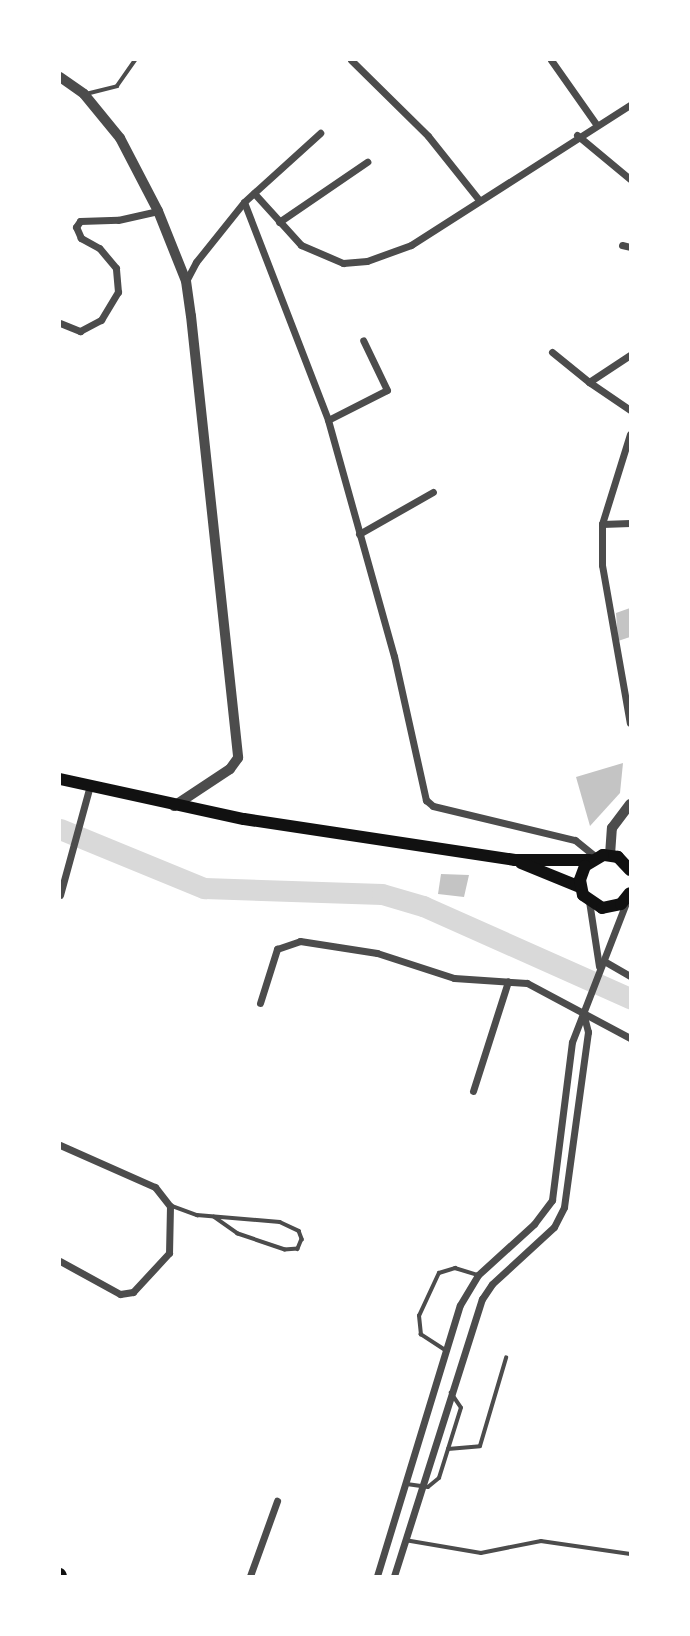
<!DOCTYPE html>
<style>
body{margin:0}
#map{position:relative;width:690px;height:1636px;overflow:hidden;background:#fff;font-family:"PT Serif",serif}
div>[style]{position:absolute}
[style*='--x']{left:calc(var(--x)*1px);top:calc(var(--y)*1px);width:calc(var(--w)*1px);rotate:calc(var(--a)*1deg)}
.river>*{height:21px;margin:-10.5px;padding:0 10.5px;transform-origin:10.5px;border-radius:10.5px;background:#d9d9d9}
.building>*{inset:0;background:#c4c4c4}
.service>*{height:3.5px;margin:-1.75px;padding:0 1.75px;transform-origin:1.75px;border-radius:1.75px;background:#4c4c4c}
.minor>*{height:7px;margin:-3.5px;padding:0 3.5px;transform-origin:3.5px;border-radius:3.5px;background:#4c4c4c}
.tertiary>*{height:10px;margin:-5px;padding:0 5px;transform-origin:5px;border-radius:5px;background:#4c4c4c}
.primary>*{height:12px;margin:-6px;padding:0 6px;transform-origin:6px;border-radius:6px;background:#111}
span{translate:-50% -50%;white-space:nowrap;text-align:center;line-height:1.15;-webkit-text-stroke:7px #fff;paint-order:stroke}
.frame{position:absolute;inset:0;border:61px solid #fff;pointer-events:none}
</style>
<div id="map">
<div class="river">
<i style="--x:60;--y:829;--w:156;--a:22.3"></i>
<i style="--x:204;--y:888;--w:178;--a:1.9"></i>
<i style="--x:382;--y:894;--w:43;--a:16.3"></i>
<i style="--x:423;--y:906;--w:227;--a:24"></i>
</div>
<div class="building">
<i style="clip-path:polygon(630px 608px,630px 637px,618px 641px,616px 613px)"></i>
<i style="clip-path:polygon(623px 763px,620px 793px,590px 826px,576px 777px)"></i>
<i style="clip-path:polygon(441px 874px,469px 875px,464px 897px,438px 894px)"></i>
</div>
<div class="service">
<i style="--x:86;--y:94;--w:32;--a:-14"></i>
<i style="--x:117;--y:86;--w:32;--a:-55"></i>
<i style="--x:172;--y:1206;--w:27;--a:20"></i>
<i style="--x:197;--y:1215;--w:83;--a:4.8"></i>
<i style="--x:280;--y:1222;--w:21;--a:25"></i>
<i style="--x:299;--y:1231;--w:9;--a:69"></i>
<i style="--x:302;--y:1239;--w:11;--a:112"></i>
<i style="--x:298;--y:1249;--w:13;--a:176"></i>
<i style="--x:285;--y:1250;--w:50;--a:-161.2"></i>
<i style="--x:238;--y:1234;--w:29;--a:-145"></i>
<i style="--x:446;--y:1351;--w:30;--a:-147"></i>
<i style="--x:421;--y:1335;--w:19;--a:-96"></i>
<i style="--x:419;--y:1316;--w:47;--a:-65.1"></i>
<i style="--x:439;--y:1273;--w:17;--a:-17"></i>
<i style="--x:455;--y:1268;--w:24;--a:17"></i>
<i style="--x:448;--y:1449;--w:32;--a:-5"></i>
<i style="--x:480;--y:1446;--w:92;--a:-73.5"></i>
<i style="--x:407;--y:1484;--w:21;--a:8"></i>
<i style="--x:428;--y:1487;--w:14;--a:-39"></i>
<i style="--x:439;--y:1478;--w:73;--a:-72.6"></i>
<i style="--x:461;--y:1408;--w:18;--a:-124"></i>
<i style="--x:405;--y:1540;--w:77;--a:9.7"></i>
<i style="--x:481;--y:1553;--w:61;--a:-11.3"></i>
<i style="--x:541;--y:1541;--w:90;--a:8.3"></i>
</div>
<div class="minor">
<i style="--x:351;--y:60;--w:108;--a:44.6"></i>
<i style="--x:428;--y:136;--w:82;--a:51.4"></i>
<i style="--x:551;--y:60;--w:78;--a:54.9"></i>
<i style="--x:577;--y:135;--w:69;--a:39.7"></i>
<i style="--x:254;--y:193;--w:70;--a:47.9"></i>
<i style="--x:301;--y:245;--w:46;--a:23.2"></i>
<i style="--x:343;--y:263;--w:24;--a:-5"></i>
<i style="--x:367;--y:261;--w:47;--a:-20"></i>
<i style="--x:411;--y:245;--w:260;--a:-32.6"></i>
<i style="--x:244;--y:202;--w:234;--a:68.9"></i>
<i style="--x:328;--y:420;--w:245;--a:74.4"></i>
<i style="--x:394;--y:656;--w:148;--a:77.5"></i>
<i style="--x:426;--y:800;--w:9;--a:41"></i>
<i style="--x:433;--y:806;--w:146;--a:13.5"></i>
<i style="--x:575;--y:840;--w:27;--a:39"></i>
<i style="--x:279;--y:222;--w:107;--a:-34.3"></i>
<i style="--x:622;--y:245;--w:8;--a:14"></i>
<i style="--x:186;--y:281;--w:21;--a:-62"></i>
<i style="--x:196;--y:262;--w:77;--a:-51.3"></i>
<i style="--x:244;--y:202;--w:103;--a:-42.2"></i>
<i style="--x:60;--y:323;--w:22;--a:22"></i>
<i style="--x:80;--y:331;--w:24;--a:-28"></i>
<i style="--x:101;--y:320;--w:33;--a:-59"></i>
<i style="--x:118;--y:292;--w:24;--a:-95"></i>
<i style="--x:116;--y:268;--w:26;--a:-130"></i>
<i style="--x:99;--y:248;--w:21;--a:-151"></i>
<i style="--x:81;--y:238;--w:12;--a:-114"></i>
<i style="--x:76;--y:227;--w:7;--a:-56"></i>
<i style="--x:80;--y:221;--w:38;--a:-2"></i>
<i style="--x:118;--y:220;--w:41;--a:-12.7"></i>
<i style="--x:552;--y:352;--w:48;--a:39"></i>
<i style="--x:630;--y:355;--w:49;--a:146.6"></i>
<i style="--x:589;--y:382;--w:50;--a:34.3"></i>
<i style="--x:328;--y:420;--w:66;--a:-27"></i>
<i style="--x:387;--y:390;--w:55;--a:-115.6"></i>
<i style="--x:630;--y:434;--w:94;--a:107.3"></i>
<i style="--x:602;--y:524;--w:41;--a:90"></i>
<i style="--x:602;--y:565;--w:160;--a:80"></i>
<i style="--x:602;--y:524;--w:28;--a:-2"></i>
<i style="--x:359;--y:534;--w:85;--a:-29.6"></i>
<i style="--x:60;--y:895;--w:114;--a:-74.7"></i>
<i style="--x:589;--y:901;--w:66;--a:81.3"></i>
<i style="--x:604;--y:961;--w:30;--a:30"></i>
<i style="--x:260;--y:1003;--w:57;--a:-72.5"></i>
<i style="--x:277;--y:949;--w:24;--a:-19"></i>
<i style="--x:300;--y:941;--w:78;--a:8.9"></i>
<i style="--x:377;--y:953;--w:81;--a:18"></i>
<i style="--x:454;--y:978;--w:73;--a:3.9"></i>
<i style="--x:527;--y:983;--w:117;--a:28.1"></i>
<i style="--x:473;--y:1091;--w:115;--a:-72.3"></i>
<i style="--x:60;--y:1145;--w:104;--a:23.9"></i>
<i style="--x:155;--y:1187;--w:24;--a:52"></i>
<i style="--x:170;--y:1206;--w:47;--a:91.2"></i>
<i style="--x:169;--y:1253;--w:53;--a:132.7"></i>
<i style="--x:133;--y:1292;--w:13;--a:171"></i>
<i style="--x:120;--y:1294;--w:68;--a:-151.2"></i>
<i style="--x:250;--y:1576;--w:80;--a:-70.2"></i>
<i style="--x:377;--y:1576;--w:283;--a:-73"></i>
<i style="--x:460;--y:1305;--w:35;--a:-59"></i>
<i style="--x:478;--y:1275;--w:76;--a:-42.3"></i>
<i style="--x:534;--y:1224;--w:30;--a:-53"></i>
<i style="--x:552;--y:1200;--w:159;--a:-82.8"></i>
<i style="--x:572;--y:1042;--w:152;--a:-68.8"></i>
<i style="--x:394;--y:1576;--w:291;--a:-72.4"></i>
<i style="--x:482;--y:1299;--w:18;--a:-56"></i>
<i style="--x:492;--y:1284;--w:84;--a:-42.6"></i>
<i style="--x:554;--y:1227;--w:22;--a:-63"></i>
<i style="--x:564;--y:1207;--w:177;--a:-82.2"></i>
<i style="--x:588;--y:1032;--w:16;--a:-104"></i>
</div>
<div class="tertiary">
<i style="--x:60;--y:77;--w:29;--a:35"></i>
<i style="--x:84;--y:94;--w:57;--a:50.7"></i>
<i style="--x:120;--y:138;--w:82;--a:62.5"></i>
<i style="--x:158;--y:211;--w:75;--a:68.2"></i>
<i style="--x:186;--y:281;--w:35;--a:82"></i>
<i style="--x:191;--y:316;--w:444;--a:83.9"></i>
<i style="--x:238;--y:758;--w:14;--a:126"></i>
<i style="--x:230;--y:769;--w:67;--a:146.5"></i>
<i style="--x:610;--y:855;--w:27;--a:-86"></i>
<i style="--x:612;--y:828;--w:30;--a:-53"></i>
</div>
<div class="primary">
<i style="--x:60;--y:779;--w:188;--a:12.3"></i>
<i style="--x:244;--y:819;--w:274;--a:8.6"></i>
<i style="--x:515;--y:860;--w:75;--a:0"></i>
<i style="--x:521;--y:863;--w:64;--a:22.1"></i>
<i style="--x:630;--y:870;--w:18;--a:-133"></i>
<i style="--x:618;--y:857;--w:15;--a:-172"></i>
<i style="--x:603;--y:855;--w:21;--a:149"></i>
<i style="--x:585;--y:866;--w:15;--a:110"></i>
<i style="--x:580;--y:880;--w:15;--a:79"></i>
<i style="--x:583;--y:895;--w:23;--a:34"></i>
<i style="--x:602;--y:908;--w:19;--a:-12"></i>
<i style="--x:621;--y:904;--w:14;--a:-51"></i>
<i style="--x:60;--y:1574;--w:2;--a:63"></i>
</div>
<div class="frame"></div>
</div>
